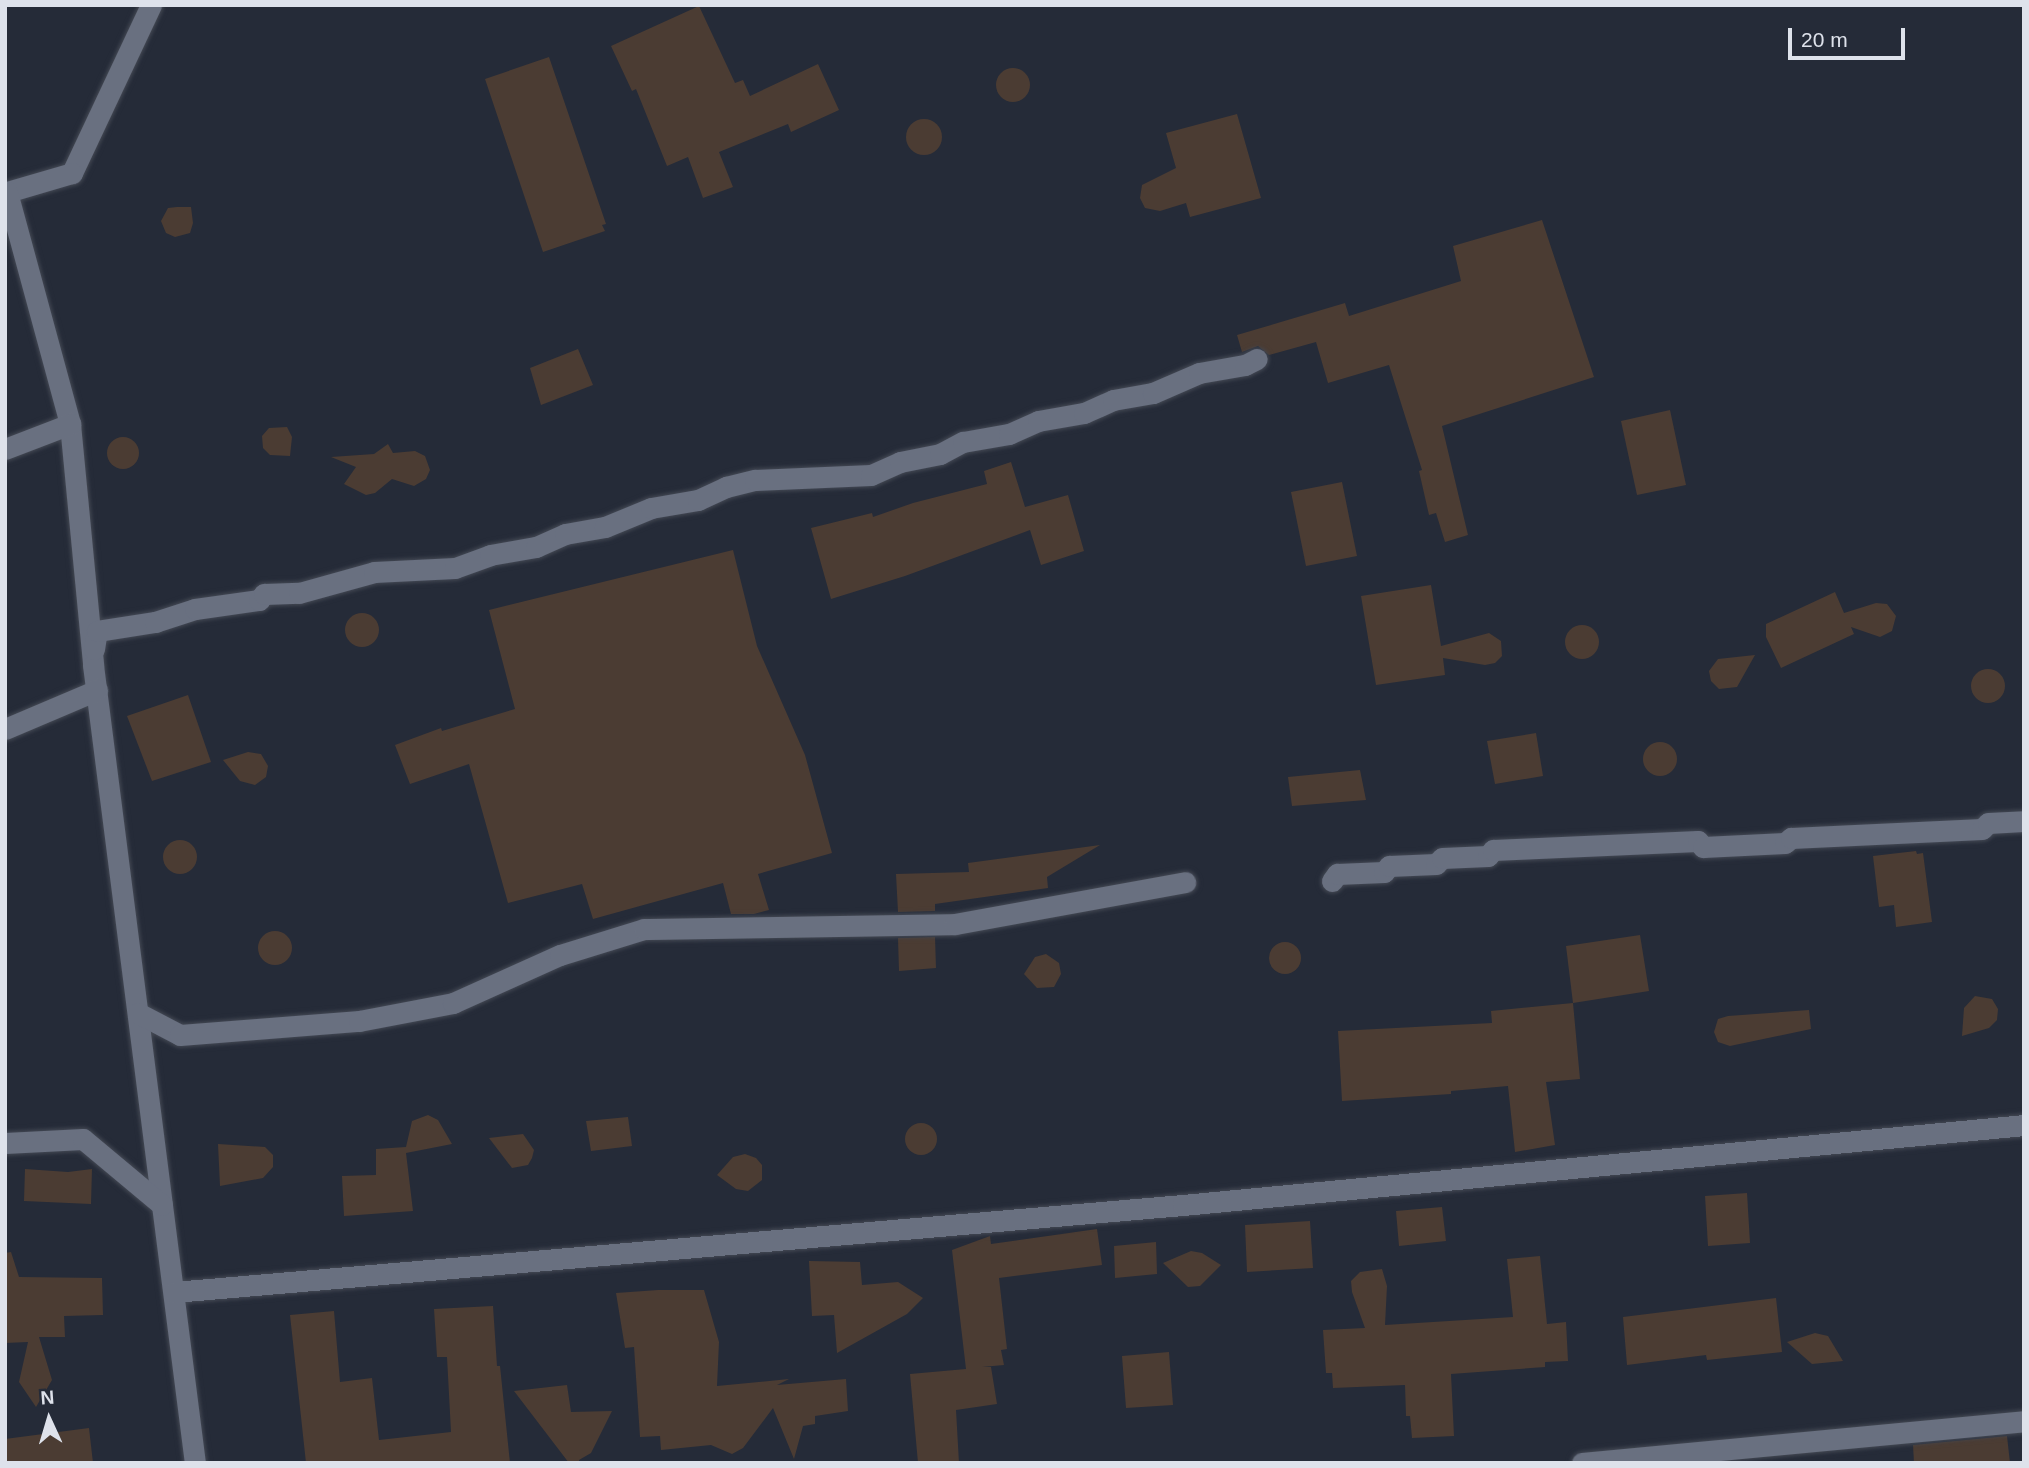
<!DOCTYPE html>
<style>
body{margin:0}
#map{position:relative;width:2029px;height:1468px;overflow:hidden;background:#252b38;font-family:Helvetica,sans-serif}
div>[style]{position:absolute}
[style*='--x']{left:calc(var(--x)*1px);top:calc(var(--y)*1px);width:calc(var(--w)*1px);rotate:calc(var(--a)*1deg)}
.building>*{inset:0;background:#4b3c33}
.round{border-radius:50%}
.roads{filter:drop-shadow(0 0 2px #444954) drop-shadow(0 0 2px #444954)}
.minor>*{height:21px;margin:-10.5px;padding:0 10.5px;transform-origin:10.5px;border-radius:10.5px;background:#697080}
span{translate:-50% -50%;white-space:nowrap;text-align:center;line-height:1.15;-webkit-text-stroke:5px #252b38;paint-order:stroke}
.frame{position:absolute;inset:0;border:7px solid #dee2eb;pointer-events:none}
.north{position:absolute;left:14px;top:1384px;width:70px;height:70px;-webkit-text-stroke:5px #252b38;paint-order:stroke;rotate:356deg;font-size:19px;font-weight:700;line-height:28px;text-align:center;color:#dee2eb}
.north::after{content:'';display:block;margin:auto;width:24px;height:32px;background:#dee2eb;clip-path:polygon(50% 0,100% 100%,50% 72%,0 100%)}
.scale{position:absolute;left:1788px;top:28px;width:117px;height:32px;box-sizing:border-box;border:4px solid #dee2eb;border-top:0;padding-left:9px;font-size:21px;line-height:24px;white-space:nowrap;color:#dee2eb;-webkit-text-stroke:5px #252b38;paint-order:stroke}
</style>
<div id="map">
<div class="building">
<i style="clip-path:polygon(699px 6px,735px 83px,743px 80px,750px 96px,818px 64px,839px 110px,791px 132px,788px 124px,719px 152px,733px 187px,703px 198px,688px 157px,667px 166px,636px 89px,632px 91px,611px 46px)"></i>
<i style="clip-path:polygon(549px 57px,606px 224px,602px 225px,605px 231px,543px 252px,485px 79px)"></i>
<i class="round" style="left:996px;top:68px;width:34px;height:34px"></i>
<i style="clip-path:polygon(1237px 114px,1261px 198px,1190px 217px,1186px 203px,1160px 211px,1145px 208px,1140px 198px,1142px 185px,1176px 168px,1166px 133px)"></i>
<i class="round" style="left:906px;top:119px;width:36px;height:36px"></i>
<i style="clip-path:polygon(177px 207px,191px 207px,193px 223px,190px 233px,175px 237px,166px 233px,161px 221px,168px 208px)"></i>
<i style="clip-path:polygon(1542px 220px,1594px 377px,1442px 426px,1468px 535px,1445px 542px,1436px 513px,1429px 515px,1419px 471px,1422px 470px,1389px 365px,1328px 383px,1316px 342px,1269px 355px,1258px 346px,1242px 352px,1237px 335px,1345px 303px,1349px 316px,1461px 281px,1453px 246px)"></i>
<i style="clip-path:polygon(578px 349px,593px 385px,541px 405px,530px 368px)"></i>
<i style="clip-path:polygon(1670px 410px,1686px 485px,1637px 495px,1621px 421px)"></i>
<i style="clip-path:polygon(287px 427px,292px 437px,290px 456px,270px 455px,263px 448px,262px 436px,269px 428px)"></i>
<i class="round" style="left:107px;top:437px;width:32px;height:32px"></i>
<i style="clip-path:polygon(388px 444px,393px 453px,415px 451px,425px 456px,430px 470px,426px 479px,414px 486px,392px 479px,375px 493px,366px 495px,344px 484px,356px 467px,331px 457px,374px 454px)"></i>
<i style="clip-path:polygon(1011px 462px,1025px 507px,1068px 495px,1084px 551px,1041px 565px,1030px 530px,905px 576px,831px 599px,811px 528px,872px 513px,873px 517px,913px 503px,987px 484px,984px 471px)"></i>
<i style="clip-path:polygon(1342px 482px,1357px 556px,1306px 566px,1291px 492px)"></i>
<i style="clip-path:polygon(733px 550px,757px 646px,805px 755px,832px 853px,758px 874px,769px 910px,754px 914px,731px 914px,723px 883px,593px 919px,582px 884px,508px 903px,469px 764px,410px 784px,395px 745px,441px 728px,442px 731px,515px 709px,489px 610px)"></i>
<i style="clip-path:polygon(1431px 585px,1441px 646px,1489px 633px,1501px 641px,1502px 656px,1495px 663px,1485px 665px,1443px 658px,1445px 675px,1376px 685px,1361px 596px)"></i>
<i style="clip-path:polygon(1835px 592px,1844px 613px,1876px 603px,1887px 604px,1896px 616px,1892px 631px,1880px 637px,1851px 627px,1854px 634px,1781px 668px,1766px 637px,1766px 624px)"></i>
<i class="round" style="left:345px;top:613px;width:34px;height:34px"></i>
<i class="round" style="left:1565px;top:625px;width:34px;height:34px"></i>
<i style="clip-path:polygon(1755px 655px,1737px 687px,1719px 689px,1711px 681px,1709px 671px,1718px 659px)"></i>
<i class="round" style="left:1971px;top:669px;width:34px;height:34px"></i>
<i style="clip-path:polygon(188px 695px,211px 762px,152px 781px,127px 716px)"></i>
<i style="clip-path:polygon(1536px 733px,1543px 776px,1495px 784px,1487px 741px)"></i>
<i class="round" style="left:1643px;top:742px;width:34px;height:34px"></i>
<i style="clip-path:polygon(248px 752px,261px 754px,268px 766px,266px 777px,255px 785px,240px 781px,223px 760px)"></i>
<i style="clip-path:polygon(1360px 770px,1366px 800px,1292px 806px,1288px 777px)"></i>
<i class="round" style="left:163px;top:840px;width:34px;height:34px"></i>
<i style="clip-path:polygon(1100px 845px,1047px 877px,1048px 888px,935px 904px,935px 911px,898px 912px,896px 874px,969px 872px,968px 863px)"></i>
<i style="clip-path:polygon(1916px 851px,1917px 854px,1923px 853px,1932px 922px,1896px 927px,1894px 905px,1879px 907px,1873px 856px)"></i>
<i class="round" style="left:258px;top:931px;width:34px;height:34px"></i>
<i style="clip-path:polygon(1640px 935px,1649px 991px,1573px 1003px,1566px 946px)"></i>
<i style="clip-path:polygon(935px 937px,936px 968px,899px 971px,898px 938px)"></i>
<i class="round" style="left:1269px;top:942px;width:32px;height:32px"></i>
<i style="clip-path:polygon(1046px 954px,1059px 963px,1061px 974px,1054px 987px,1037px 988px,1024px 974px,1035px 957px)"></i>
<i style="clip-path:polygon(1975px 996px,1992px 999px,1998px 1009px,1997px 1020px,1989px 1028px,1962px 1036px,1964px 1008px)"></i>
<i style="clip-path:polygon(1573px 1003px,1580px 1079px,1546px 1082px,1555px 1145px,1515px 1152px,1508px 1086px,1451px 1091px,1451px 1094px,1342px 1101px,1338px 1031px,1492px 1023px,1491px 1011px)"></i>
<i style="clip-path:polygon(1809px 1010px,1811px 1029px,1730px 1046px,1718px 1042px,1714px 1032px,1718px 1019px,1728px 1016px)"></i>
<i style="clip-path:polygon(428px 1115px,438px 1120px,452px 1144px,406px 1153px,413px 1211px,344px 1216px,342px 1176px,376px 1175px,376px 1149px,406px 1147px,412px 1121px)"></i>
<i style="clip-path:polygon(628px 1117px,632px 1146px,591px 1151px,586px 1121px)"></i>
<i class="round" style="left:905px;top:1123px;width:32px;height:32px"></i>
<i style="clip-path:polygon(523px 1134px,534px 1150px,532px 1158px,528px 1165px,512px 1168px,489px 1138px)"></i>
<i style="clip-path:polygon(218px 1144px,265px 1147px,273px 1155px,273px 1167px,263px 1178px,220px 1186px)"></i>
<i style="clip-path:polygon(745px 1154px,756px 1158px,762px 1165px,762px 1180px,748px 1191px,736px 1189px,717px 1175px,733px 1157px)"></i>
<i style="clip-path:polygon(25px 1169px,68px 1172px,92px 1169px,91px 1204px,24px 1201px)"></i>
<i style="clip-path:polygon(1747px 1193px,1750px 1243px,1708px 1246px,1705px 1196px)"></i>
<i style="clip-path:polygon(1442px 1207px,1446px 1241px,1399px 1246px,1396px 1211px)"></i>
<i style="clip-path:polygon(1310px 1221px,1313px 1268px,1247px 1272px,1245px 1225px)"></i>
<i style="clip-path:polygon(1097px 1229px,1102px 1265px,999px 1278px,1007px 1349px,1001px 1350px,1004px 1365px,982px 1367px,991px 1367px,997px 1404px,956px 1410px,959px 1463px,918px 1463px,910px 1374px,966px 1369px,952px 1250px,990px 1236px,991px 1244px)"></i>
<i style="clip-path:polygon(1156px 1242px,1157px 1274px,1115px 1278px,1114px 1246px)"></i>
<i style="clip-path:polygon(1191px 1251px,1202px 1253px,1221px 1265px,1200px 1286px,1188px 1287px,1163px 1263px)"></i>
<i style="clip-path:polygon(11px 1252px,19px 1277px,102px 1278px,103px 1315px,64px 1316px,65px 1337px,39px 1337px,52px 1380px,36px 1407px,19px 1382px,28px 1342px,5px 1343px,5px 1253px)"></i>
<i style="clip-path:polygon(1540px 1256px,1547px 1324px,1566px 1322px,1568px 1361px,1545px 1362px,1545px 1367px,1451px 1374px,1454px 1436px,1412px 1438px,1410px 1416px,1406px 1416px,1405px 1385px,1333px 1388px,1332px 1373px,1326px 1373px,1323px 1330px,1365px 1328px,1352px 1292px,1351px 1281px,1360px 1272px,1382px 1269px,1387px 1286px,1385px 1325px,1513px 1317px,1507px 1259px)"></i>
<i style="clip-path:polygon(809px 1261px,860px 1262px,862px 1285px,898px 1282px,923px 1298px,907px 1314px,837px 1353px,834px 1315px,812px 1316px)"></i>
<i style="clip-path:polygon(658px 1290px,704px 1290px,719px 1342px,717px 1386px,789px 1379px,777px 1385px,846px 1379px,848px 1411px,815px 1416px,815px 1424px,803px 1426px,794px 1459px,773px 1408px,743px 1448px,732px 1454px,711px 1445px,661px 1450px,660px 1436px,640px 1437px,634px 1347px,625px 1348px,616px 1293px)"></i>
<i style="clip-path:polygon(1776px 1298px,1782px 1352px,1707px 1360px,1706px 1355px,1627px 1365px,1623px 1317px)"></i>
<i style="clip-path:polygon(493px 1306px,497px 1366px,500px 1366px,510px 1463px,306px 1463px,290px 1315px,334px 1311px,340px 1382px,372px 1378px,379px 1440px,451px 1432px,447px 1357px,437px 1357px,434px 1309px)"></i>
<i style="clip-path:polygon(1815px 1333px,1828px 1336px,1843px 1361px,1812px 1364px,1787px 1342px)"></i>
<i style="clip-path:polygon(1169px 1352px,1173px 1405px,1126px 1408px,1122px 1356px)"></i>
<i style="clip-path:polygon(567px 1385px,571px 1412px,612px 1411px,591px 1453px,579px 1460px,579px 1463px,569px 1463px,514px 1391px)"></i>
<i style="clip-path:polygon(89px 1428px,93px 1463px,5px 1463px,5px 1439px)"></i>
<i style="clip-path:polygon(2007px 1436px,2010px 1463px,1914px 1463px,1913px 1445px)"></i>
</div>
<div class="roads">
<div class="minor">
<i style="--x:151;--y:5;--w:186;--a:115.2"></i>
<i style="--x:72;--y:173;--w:68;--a:163.7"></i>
<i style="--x:7;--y:192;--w:240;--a:74.8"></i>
<i style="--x:70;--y:424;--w:242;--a:84.5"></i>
<i style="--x:93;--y:665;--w:804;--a:82.72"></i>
<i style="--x:5;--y:449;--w:70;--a:-21"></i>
<i style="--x:94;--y:649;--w:18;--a:-81"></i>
<i style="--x:97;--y:631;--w:59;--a:-8.8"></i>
<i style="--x:155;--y:622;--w:42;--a:-18"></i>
<i style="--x:195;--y:609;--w:65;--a:-8"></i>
<i style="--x:259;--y:600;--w:8;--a:-50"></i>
<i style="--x:264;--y:594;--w:35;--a:-2"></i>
<i style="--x:299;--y:593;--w:78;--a:-15.6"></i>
<i style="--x:374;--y:572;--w:81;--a:-2.8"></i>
<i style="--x:455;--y:568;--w:37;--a:-20"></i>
<i style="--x:490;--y:555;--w:47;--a:-9.9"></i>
<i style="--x:536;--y:547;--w:32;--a:-24"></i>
<i style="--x:565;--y:534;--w:41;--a:-9.9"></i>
<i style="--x:605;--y:527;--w:50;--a:-22.4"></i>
<i style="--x:651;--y:508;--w:48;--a:-9.7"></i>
<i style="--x:698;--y:500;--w:31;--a:-25"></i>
<i style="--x:726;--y:487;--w:30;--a:-14"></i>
<i style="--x:755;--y:480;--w:116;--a:-2.5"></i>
<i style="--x:871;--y:475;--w:32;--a:-24"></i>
<i style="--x:900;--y:462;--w:41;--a:-11.3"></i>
<i style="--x:940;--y:454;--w:26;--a:-28"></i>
<i style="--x:963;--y:442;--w:47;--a:-9.9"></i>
<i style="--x:1009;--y:434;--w:32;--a:-24"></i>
<i style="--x:1038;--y:421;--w:47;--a:-9.9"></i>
<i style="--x:1084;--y:413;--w:32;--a:-24"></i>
<i style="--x:1113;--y:400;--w:41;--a:-9.9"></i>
<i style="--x:1153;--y:393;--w:50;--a:-23.5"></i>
<i style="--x:1199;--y:373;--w:47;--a:-9.9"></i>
<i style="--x:1245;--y:365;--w:13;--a:-27"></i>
<i style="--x:5;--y:729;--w:100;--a:-23"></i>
<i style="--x:1332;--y:881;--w:9;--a:-54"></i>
<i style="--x:1337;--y:874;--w:47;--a:-2.4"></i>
<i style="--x:1384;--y:872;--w:8;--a:-50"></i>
<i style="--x:1389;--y:866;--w:47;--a:-2.4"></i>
<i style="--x:1436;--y:864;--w:8;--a:-45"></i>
<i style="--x:1442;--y:858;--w:46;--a:-2.5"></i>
<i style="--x:1488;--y:856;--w:8;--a:-50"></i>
<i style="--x:1493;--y:850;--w:205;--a:-2.5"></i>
<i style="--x:1698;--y:841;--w:8;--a:50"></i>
<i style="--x:1703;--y:847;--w:82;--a:-2.8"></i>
<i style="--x:1785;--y:843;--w:8;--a:-40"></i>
<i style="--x:1791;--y:838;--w:191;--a:-2.7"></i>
<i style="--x:1982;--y:829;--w:8;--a:-45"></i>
<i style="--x:1988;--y:823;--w:36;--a:-3"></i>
<i style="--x:138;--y:1013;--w:47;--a:27.6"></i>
<i style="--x:180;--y:1035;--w:180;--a:-4.5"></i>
<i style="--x:359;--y:1021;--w:96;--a:-10.8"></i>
<i style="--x:453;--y:1003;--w:117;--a:-24.2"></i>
<i style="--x:560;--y:955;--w:88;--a:-17.2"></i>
<i style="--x:644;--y:929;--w:311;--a:-0.9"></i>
<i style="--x:955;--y:924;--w:234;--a:-10.3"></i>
<i style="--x:5;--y:1143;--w:78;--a:-2.9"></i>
<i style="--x:83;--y:1139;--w:103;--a:39.9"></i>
<i style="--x:174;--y:1292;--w:1013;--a:-4.93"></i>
<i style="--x:1183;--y:1205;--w:845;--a:-5.43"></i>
<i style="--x:1582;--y:1463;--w:444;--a:-5.4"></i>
</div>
</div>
<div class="frame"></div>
<div class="north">N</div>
<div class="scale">20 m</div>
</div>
